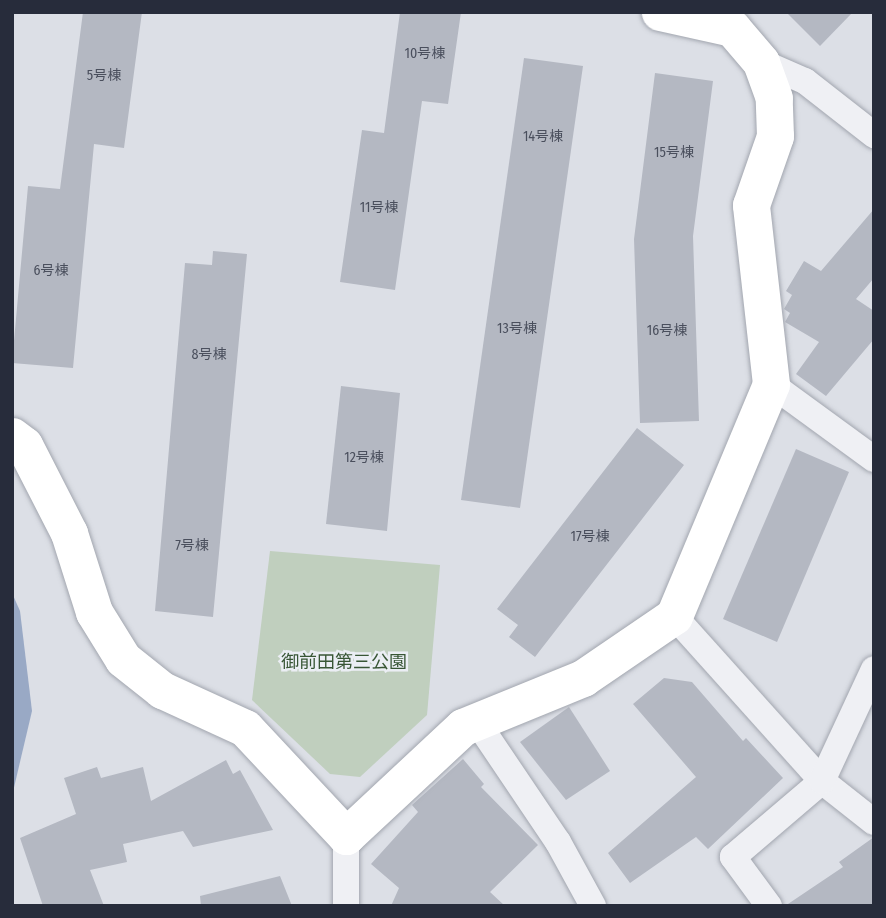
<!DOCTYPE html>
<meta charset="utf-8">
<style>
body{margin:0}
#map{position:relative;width:886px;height:918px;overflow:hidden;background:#dcdfe6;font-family:"Fira Sans Condensed","Noto Sans JP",sans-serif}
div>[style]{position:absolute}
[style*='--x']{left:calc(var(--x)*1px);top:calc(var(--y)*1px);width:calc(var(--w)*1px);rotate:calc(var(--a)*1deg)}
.green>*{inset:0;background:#c0cfbe}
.water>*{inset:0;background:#99a9c5}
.building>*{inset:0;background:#b4b8c2}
.roads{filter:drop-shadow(0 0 2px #a2a6af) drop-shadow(0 0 2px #a2a6af)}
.street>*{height:26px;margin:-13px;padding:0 13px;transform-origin:13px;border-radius:13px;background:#eff0f4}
.secondary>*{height:37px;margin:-18.5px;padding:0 18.5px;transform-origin:18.5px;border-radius:18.5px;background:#fff}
span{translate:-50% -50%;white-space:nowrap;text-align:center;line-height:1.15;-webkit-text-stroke:5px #ebeef4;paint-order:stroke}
.number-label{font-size:14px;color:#4a4f5d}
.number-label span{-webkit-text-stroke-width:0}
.park-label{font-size:18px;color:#385635}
.frame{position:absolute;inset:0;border:14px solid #272c3b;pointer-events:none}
</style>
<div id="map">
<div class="green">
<i style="clip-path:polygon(270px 551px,440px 565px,427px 715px,360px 777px,330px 774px,252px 700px)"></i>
</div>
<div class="water">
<i style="clip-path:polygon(12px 593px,20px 611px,32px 711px,12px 796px)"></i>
</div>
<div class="building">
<i style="clip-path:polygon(83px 12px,142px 12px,124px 148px,94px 144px,73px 368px,12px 363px,28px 186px,60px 189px)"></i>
<i style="clip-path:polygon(400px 12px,461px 12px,448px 104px,422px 101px,395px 290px,340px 282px,362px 130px,384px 133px)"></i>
<i style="clip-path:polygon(786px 12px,853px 12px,820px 46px)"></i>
<i style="clip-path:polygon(524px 58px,583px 66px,520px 508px,461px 500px)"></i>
<i style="clip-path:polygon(655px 73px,713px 81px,693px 236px,699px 421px,640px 423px,634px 239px)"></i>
<i style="clip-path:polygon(874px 209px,874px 278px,856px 299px,874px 311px,874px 339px,826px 396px,796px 374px,819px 342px,785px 322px,790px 313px,784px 309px,792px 295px,786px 291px,804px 261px,821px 271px)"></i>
<i style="clip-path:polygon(213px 251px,247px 254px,213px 617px,155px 611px,185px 263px,212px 265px)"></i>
<i style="clip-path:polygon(341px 386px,400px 393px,387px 531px,326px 524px)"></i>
<i style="clip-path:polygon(637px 428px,684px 465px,535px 657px,509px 637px,518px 625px,497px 609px)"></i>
<i style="clip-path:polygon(796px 449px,849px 472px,777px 642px,723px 619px)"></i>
<i style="clip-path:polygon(664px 678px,692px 682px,743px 741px,746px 738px,783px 778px,708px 849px,696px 837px,630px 883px,608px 853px,696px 777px,633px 704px)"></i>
<i style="clip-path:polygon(569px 707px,610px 771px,566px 800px,520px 742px)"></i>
<i style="clip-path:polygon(463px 759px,484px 784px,481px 787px,538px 845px,490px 892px,505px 906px,391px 906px,399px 888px,371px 864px,418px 812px,412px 805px)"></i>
<i style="clip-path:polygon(226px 760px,233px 774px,240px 770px,273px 830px,193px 847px,183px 831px,123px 844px,127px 862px,90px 870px,104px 906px,43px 906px,20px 838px,76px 814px,64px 778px,97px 767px,101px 778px,143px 767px,151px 801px)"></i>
<i style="clip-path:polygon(874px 837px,874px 906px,785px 906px,843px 867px,839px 862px)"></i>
<i style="clip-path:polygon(280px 876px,292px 906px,201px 906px,200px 896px)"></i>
</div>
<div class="roads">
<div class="street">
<i style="--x:761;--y:62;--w:48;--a:23.4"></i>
<i style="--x:805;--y:81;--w:88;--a:38"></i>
<i style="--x:771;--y:384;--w:127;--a:36.1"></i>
<i style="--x:674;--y:616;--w:222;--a:48.1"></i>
<i style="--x:822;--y:781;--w:66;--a:38.3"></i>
<i style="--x:477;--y:722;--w:145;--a:56"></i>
<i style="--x:558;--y:842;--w:73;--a:61.3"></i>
<i style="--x:346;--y:906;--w:70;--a:-90"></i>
<i style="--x:769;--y:906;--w:61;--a:-126.3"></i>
<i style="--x:733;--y:857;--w:117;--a:-40.5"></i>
<i style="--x:822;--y:781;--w:123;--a:-65.1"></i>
</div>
<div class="secondary">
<i style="--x:12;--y:436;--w:15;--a:37"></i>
<i style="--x:24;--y:445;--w:99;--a:62.9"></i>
<i style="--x:69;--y:533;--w:83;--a:72.4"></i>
<i style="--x:94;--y:612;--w:55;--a:58.3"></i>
<i style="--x:123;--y:659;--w:50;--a:38.5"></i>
<i style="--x:162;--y:690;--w:91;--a:24.6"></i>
<i style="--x:245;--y:728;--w:148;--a:46.9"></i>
<i style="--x:346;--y:836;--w:160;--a:-43"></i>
<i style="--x:463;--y:727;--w:130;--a:-22.2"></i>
<i style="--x:583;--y:678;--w:110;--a:-34.3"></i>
<i style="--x:674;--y:616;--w:251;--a:-67.3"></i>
<i style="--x:771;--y:384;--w:180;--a:-96.4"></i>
<i style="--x:751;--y:205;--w:73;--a:-70.8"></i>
<i style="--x:775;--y:136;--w:38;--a:-92"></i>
<i style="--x:774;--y:98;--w:38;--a:-110"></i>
<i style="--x:761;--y:62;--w:45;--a:-130.5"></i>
<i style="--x:732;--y:28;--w:74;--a:-167.5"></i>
</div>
</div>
<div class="number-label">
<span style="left:425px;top:54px">10号棟</span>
<span style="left:104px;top:76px">5号棟</span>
<span style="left:543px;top:137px">14号棟</span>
<span style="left:674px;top:153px">15号棟</span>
<span style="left:379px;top:208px">11号棟</span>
<span style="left:51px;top:271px">6号棟</span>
<span style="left:517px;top:329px">13号棟</span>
<span style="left:667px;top:331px">16号棟</span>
<span style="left:209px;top:355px">8号棟</span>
<span style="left:364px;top:458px">12号棟</span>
<span style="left:590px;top:537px">17号棟</span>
<span style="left:192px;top:546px">7号棟</span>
</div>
<div class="park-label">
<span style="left:344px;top:662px">御前田第三公園</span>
</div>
<div class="frame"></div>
</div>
